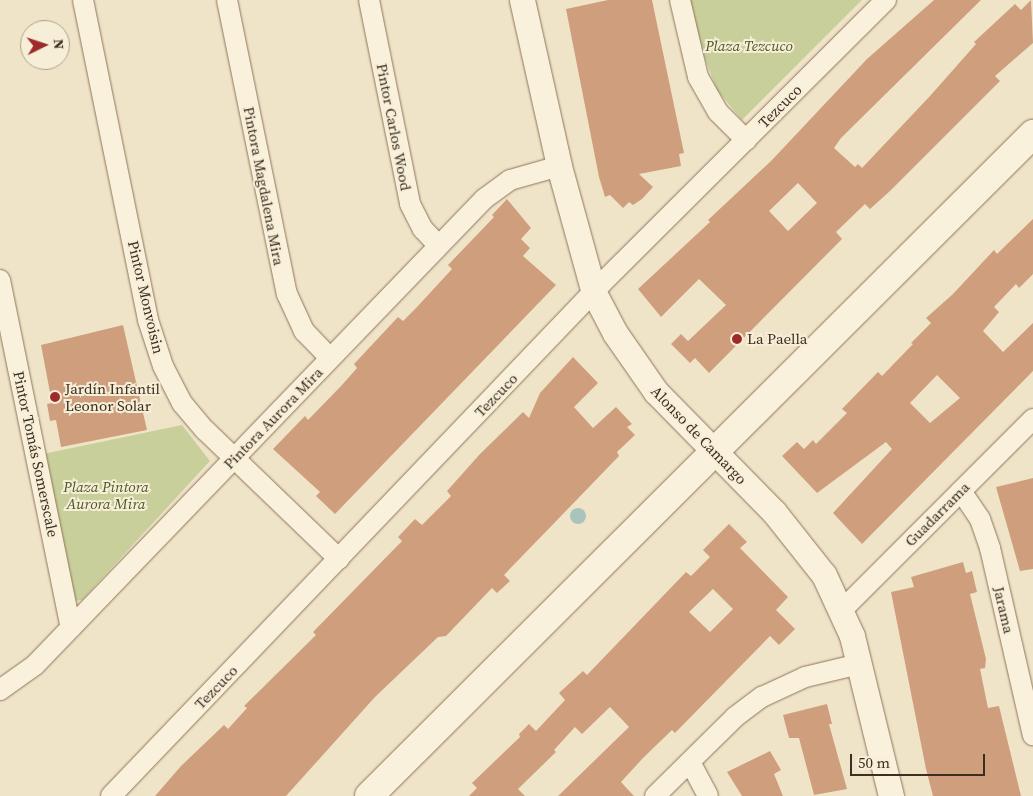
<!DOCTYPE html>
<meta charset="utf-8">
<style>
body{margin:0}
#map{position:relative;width:1033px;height:796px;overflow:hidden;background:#f0e4c8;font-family:"Source Serif 4",serif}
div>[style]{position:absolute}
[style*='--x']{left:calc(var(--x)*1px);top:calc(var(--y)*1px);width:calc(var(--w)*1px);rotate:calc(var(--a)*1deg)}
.green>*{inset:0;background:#c9cf9b}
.water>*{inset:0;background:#a9c4bc}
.round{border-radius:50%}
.building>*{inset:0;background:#cf9f7d}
.roads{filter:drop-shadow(0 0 1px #8d765c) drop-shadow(0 0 1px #8d765c)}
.minor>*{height:20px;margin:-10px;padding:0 10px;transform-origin:10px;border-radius:10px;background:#faf1dc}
.tertiary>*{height:25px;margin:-12.5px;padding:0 12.5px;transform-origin:12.5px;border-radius:12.5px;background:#faf1dc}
.secondary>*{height:28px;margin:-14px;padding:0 14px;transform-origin:14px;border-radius:14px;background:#faf1dc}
.dots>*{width:14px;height:14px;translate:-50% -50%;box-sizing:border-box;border:2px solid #f7eed8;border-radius:50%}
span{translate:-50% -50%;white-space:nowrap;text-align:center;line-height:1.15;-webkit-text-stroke:4px #f7eed8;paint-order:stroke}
.park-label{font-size:15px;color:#4d5a26;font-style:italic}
.street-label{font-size:15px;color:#3d2e20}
.poi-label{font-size:15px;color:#3d2e20}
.left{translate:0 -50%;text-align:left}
.north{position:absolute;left:20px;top:20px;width:50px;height:50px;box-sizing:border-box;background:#f7eed8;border:1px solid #ada18e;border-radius:50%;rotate:86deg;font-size:14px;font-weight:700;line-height:20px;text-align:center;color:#3d2e20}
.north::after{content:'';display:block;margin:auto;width:18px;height:22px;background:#9e2a2b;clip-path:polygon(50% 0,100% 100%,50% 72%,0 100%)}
.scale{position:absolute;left:850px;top:754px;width:135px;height:22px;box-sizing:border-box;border:2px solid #3d2e20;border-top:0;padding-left:6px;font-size:15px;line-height:18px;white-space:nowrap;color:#3d2e20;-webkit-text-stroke:4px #f7eed8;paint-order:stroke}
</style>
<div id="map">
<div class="green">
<i style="clip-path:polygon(689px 0,862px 0,742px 120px,717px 90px,696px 35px)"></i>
<i style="clip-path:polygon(182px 425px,210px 461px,82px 600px,74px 601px,43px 454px)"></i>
</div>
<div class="water">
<i class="round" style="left:570px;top:508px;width:16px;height:16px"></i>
</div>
<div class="building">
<i style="clip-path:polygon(608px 0,652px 0,684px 153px,679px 154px,681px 166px,639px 174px,653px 187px,642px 199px,633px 205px,629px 202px,623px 208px,610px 195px,605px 197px,599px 177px,566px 9px)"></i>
<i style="clip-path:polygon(evenodd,934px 0,981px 0,841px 138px,834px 148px,855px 167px,858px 164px,862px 168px,930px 96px,976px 44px,974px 42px,1015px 4px,1021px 10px,1031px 0,1033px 43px,995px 76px,1000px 81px,890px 191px,870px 209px,865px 204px,836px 232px,842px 239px,709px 373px,695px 358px,690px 363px,671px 344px,681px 334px,688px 341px,726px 305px,699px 279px,661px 317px,638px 289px,710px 222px,708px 220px,772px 160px,867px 59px,934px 0,798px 183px,817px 203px,788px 231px,769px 211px,798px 183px)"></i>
<i style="clip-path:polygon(507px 199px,531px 228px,521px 239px,530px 248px,523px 256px,556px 285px,335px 514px,316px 496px,320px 492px,273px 449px,305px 416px,308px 420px,342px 385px,357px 368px,354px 364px,398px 317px,403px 321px,417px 307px,452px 269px,448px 265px,494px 217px,492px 215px)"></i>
<i style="clip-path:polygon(evenodd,1033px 219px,1033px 274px,1019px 288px,1016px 284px,994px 307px,999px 312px,983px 331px,1003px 352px,1033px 323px,1033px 371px,862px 544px,833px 513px,892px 449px,886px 442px,817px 493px,782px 456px,797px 442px,804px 449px,813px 440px,816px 444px,847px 413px,842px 409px,878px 372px,882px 376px,913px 344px,911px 343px,931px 323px,926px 318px,953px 294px,994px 250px,997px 254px,1033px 219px,937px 375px,960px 398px,930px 423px,910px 403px,937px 375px)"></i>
<i style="clip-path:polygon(123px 325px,147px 430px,61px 447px,56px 420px,50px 421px,47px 404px,52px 403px,41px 345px)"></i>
<i style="clip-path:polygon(573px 357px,598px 383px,574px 407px,593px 428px,616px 407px,632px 424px,627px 427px,635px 435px,617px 452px,619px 456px,504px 575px,510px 581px,497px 593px,492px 588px,446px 636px,438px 637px,375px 697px,286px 796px,155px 796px,181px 766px,224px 725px,228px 729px,247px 708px,244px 706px,316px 635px,313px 632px,402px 541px,398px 537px,415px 519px,422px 525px,451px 496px,447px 491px,480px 454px,523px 412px,529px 418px,540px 393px)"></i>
<i style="clip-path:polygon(1033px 478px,1033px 569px,1020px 571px,996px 487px)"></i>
<i style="clip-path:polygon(evenodd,729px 524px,747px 542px,740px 548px,788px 597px,776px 610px,795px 629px,779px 645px,770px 636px,675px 733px,672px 730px,643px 758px,621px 782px,634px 796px,558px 796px,629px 727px,610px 707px,582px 734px,575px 727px,554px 750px,556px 752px,518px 789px,525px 796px,469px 796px,477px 788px,472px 783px,520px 737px,519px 734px,529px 724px,536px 731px,565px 700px,559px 693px,583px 671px,587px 675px,686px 572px,691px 576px,710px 557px,703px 550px,729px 524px,713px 589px,733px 609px,710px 632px,689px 612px,713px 589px)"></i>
<i style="clip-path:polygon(963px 562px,966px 573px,972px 571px,977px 592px,970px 594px,986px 659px,985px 668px,980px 669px,988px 708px,999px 706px,1021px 796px,933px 796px,926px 769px,891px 592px,914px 587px,911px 577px)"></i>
<i style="clip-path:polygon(827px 704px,832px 724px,829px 724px,847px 789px,814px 795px,799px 738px,789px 738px,783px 715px)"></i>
<i style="clip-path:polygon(770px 751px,781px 770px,774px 774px,783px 796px,742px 796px,727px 772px)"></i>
</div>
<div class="roads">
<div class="minor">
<i style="--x:83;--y:0;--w:327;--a:78.5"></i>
<i style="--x:148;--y:320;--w:48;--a:71.9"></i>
<i style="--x:163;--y:366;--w:42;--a:62.8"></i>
<i style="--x:182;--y:403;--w:35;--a:50"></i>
<i style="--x:205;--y:430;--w:186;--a:43.9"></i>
<i style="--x:227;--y:0;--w:300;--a:78.5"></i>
<i style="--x:287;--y:294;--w:41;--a:65.3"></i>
<i style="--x:304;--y:331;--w:37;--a:46"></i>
<i style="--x:369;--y:0;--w:208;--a:78.6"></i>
<i style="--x:410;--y:204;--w:28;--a:63"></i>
<i style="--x:423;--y:229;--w:22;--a:47"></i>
<i style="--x:680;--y:0;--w:79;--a:76.8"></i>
<i style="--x:698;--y:77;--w:40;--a:60.3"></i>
<i style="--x:718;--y:112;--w:40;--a:45"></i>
<i style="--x:0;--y:280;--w:355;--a:78.5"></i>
<i style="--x:961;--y:491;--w:34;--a:56"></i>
<i style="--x:980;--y:519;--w:31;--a:71"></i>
<i style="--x:990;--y:548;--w:192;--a:77.1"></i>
<i style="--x:842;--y:610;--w:270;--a:-45"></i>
<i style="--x:0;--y:690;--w:43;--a:-35.5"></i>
<i style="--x:35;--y:665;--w:647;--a:-46.06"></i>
<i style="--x:484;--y:199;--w:32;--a:-36"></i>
<i style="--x:510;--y:180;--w:51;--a:-15.9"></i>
<i style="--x:690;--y:762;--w:38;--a:62"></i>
<i style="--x:111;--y:796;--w:710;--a:-46.26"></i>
<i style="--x:602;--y:283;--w:401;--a:-44.9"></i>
<i style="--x:655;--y:796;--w:112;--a:-44.6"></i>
<i style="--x:735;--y:717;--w:34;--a:-37"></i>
<i style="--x:762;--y:697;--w:47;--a:-24.9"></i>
<i style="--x:805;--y:677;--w:56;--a:-13.5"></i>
</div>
<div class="tertiary">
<i style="--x:522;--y:0;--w:170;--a:77.4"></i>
<i style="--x:559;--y:166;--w:132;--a:74.6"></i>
<i style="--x:594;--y:293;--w:45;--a:62.3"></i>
<i style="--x:615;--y:333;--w:72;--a:55.2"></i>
<i style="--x:656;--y:392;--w:168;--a:45.5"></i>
<i style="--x:774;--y:512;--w:80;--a:51.6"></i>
<i style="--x:824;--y:575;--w:67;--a:65.3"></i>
<i style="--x:852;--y:636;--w:165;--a:76.3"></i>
</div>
<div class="secondary">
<i style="--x:369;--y:796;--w:938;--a:-44.91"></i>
</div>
</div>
<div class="dots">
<i style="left:737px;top:339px;background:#9e2a2b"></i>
<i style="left:55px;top:397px;background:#9e2a2b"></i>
</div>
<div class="park-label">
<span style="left:749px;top:46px">Plaza Tezcuco</span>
<span style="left:106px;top:495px">Plaza Pintora<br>Aurora Mira</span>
</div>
<div class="street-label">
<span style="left:780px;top:106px;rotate:-45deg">Tezcuco</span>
<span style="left:394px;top:127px;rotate:79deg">Pintor Carlos Wood</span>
<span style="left:264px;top:186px;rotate:79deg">Pintora Magdalena Mira</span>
<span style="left:146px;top:297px;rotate:77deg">Pintor Monvoisin</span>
<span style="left:496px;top:395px;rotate:-46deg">Tezcuco</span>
<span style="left:273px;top:418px;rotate:-46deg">Pintora Aurora Mira</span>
<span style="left:699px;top:435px;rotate:46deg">Alonso de Camargo</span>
<span style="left:36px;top:454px;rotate:78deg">Pintor Tomás Somerscale</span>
<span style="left:937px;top:514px;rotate:-45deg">Guadarrama</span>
<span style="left:1004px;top:610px;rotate:77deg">Jarama</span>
<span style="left:216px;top:687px;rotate:-46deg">Tezcuco</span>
</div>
<div class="poi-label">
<span class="left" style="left:747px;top:339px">La Paella</span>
<span class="left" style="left:65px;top:397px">Jardín Infantil<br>Leonor Solar</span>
</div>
<div class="north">N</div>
<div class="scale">50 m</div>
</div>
